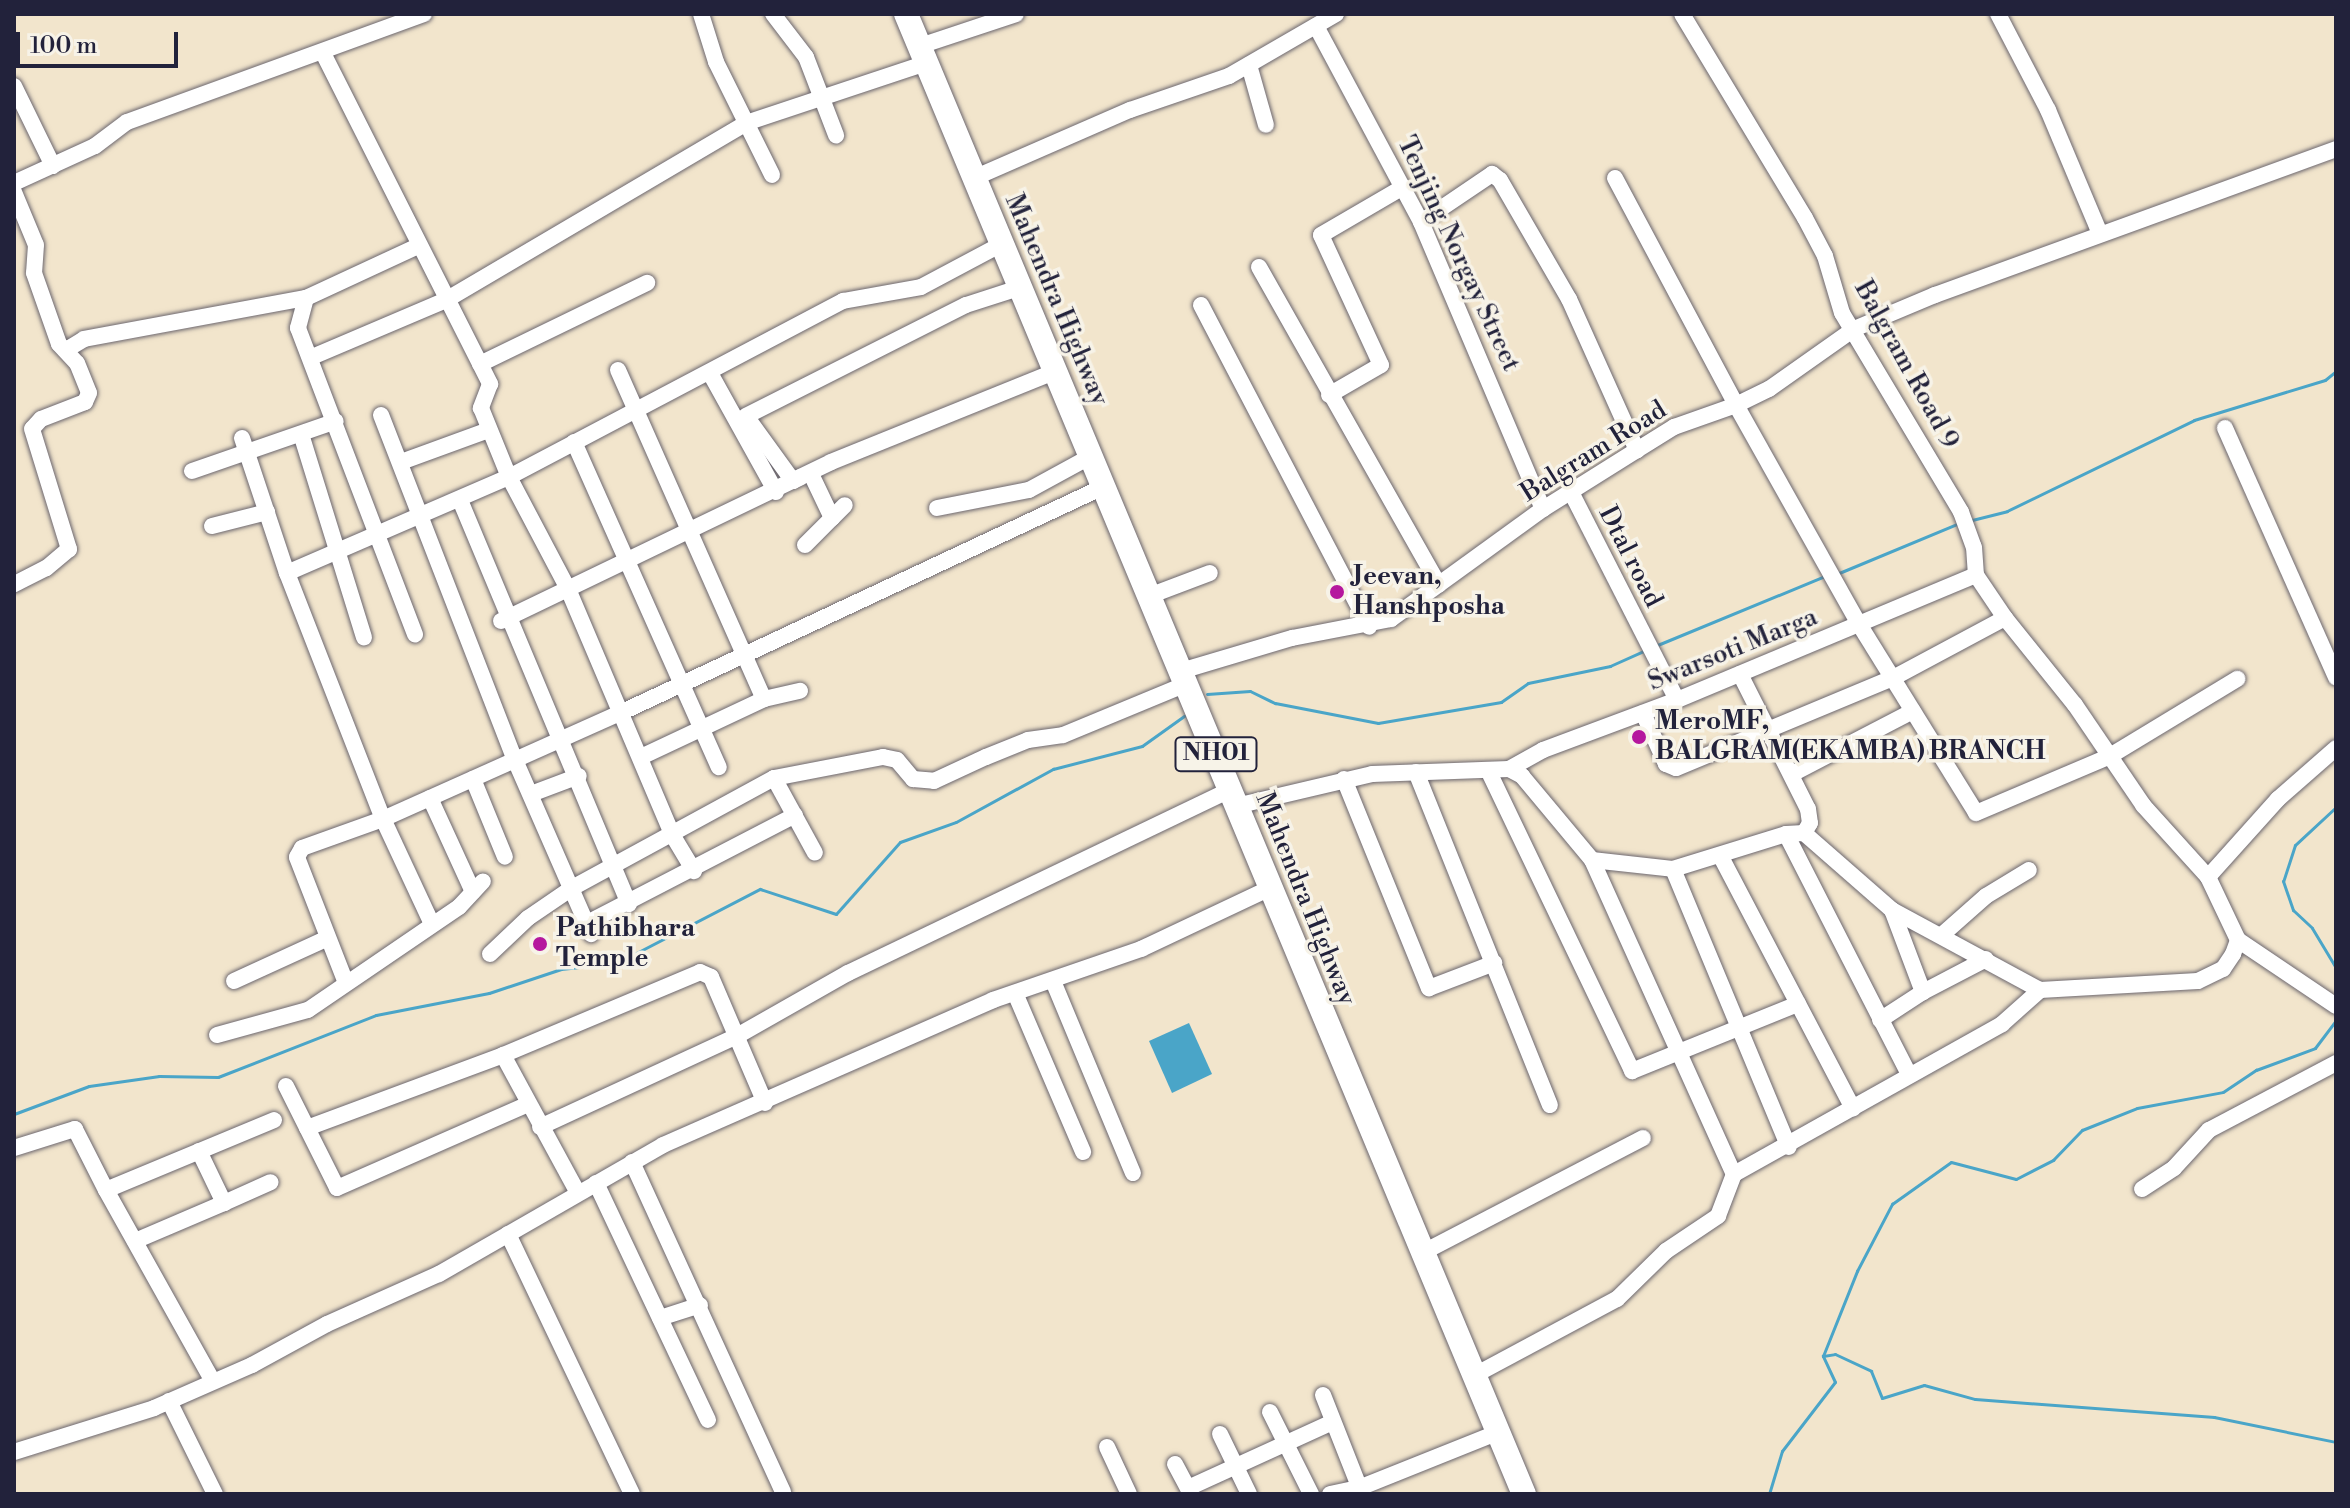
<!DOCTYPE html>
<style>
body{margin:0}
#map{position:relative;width:2350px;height:1508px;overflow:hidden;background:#f2e5cc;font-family:"Libre Bodoni",serif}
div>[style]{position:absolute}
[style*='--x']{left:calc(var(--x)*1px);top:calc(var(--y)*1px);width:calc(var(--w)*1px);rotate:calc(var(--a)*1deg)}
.water>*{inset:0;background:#4aa5c8}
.stream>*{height:3px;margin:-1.5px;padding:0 1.5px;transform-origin:1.5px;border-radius:1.5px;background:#4aa5c8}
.roads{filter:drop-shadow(0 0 2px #6b666e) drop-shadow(0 0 2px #6b666e)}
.minor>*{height:16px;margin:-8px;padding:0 8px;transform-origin:8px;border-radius:8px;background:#fff}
.highway>*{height:24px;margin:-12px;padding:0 12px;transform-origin:12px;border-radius:12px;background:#fff}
.dots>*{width:22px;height:22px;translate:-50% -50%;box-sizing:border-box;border:4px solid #f7f3e8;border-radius:50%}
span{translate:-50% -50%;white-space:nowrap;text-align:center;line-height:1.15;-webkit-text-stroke:7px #f7f3e8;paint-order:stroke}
.shield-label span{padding:2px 6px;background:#f7f3e8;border:2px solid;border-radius:6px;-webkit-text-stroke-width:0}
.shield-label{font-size:24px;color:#22223b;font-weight:700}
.street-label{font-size:26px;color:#22223b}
.poi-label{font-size:26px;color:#22223b;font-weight:700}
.left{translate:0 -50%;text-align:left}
.frame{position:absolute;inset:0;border:16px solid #22223b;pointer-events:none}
.scale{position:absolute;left:16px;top:32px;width:162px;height:36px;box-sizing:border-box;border:4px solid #22223b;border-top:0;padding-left:10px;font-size:24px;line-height:28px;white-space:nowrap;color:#22223b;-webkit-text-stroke:6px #f7f3e8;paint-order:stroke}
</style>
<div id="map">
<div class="water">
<i style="clip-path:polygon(1189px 1023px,1212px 1074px,1172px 1093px,1149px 1041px)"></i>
</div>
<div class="stream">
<i style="--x:1972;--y:520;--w:36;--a:-14"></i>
<i style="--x:2007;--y:511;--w:208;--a:-25.9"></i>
<i style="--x:2194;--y:420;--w:137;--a:-17"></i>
<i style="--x:2325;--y:380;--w:14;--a:-39"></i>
<i style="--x:1839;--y:573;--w:128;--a:-22.6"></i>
<i style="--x:1655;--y:646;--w:184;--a:-22.4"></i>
<i style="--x:1207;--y:694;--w:43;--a:-4"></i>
<i style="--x:1250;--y:691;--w:28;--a:26"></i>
<i style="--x:1275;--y:703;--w:105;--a:11"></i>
<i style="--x:1378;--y:723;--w:125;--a:-9.7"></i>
<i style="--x:1501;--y:702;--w:33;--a:-35"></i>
<i style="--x:1528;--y:683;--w:84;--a:-11.7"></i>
<i style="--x:1610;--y:666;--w:37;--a:-24"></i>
<i style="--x:2336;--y:807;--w:56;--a:137.2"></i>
<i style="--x:2295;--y:845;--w:38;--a:108"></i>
<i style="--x:2283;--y:881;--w:31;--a:71"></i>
<i style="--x:2293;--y:910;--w:26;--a:43"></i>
<i style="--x:2312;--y:928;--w:47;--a:59"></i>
<i style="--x:14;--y:1114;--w:80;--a:-20.5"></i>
<i style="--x:89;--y:1086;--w:71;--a:-8.1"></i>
<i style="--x:159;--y:1076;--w:59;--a:1"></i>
<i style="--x:218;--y:1077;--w:170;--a:-21.4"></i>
<i style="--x:376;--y:1015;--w:115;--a:-11"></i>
<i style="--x:489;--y:993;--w:76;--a:-18.4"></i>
<i style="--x:561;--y:969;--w:56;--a:-6.1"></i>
<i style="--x:617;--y:963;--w:161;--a:-27.4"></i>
<i style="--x:760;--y:889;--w:80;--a:18.2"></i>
<i style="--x:836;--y:914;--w:96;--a:-48.4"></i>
<i style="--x:900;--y:842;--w:59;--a:-19.7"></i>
<i style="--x:956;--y:822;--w:111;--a:-28.7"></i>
<i style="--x:1053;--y:769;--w:92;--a:-14.5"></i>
<i style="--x:1142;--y:746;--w:52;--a:-35.5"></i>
<i style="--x:1823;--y:1356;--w:12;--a:-9"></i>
<i style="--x:1835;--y:1354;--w:40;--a:25"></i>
<i style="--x:1871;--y:1371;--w:29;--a:68"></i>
<i style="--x:1882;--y:1398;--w:44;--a:-17.2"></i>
<i style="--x:1924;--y:1385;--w:53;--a:15.4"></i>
<i style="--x:1975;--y:1399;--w:240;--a:4.3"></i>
<i style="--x:2214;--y:1417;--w:125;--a:11.6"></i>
<i style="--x:1769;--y:1494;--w:45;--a:-73.2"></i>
<i style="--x:1782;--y:1451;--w:87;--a:-52.5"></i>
<i style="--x:1835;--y:1382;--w:29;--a:-115"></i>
<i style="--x:1823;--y:1356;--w:92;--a:-68.2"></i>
<i style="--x:1857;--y:1271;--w:76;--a:-62.4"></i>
<i style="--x:1892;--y:1204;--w:72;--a:-35.4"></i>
<i style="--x:1951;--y:1162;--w:67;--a:14.7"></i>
<i style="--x:2016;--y:1179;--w:42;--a:-27.2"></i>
<i style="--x:2053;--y:1160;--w:42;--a:-46"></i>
<i style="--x:2082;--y:1130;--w:59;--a:-21.8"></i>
<i style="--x:2137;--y:1108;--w:87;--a:-10.5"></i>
<i style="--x:2223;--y:1092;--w:40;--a:-34"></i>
<i style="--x:2256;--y:1070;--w:63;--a:-20.4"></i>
<i style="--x:2315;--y:1048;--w:35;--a:-53"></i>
</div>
<div class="roads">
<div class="minor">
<i style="--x:701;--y:14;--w:50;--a:72.6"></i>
<i style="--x:716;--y:62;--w:126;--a:63.6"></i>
<i style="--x:773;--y:14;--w:54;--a:52.5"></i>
<i style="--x:806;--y:57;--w:84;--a:69"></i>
<i style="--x:1682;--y:14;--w:238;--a:58.9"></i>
<i style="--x:1805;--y:218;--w:43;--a:62.2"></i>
<i style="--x:1825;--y:256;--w:59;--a:73.4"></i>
<i style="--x:1842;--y:313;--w:232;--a:59.1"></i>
<i style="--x:1961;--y:512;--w:37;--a:70"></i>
<i style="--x:1974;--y:547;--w:28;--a:86"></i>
<i style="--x:1976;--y:575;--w:52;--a:56"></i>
<i style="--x:1998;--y:14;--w:108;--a:62.5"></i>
<i style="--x:2048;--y:110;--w:134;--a:67.2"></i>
<i style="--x:1316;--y:26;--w:222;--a:61.8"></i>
<i style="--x:1421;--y:222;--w:312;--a:67"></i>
<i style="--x:920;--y:46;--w:101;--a:-18.4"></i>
<i style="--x:323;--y:53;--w:371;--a:63.2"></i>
<i style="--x:490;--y:384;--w:26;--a:111"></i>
<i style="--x:481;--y:408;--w:74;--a:67.9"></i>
<i style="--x:509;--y:477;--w:127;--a:62.2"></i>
<i style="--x:568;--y:589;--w:268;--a:67"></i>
<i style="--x:673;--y:836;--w:41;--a:59"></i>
<i style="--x:1249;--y:65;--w:62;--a:74.2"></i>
<i style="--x:14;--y:86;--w:89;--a:64"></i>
<i style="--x:974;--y:178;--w:170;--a:-23.6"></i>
<i style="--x:1130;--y:110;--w:105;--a:-19"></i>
<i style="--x:1229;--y:76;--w:124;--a:-30.1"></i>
<i style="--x:1615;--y:178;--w:257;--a:61.9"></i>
<i style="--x:1736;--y:405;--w:37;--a:-26"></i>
<i style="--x:1769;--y:389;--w:104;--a:-35.2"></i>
<i style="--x:1854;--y:329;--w:88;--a:-22.8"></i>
<i style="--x:1935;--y:295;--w:427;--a:-20"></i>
<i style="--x:14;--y:183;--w:89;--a:-24.6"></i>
<i style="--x:95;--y:146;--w:40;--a:-37"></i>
<i style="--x:127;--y:122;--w:316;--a:-20"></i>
<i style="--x:14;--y:192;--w:57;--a:67.5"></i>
<i style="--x:36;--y:245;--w:28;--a:94"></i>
<i style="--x:34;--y:273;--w:75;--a:70.6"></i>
<i style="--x:59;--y:344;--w:26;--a:47"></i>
<i style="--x:77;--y:363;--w:32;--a:68"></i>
<i style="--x:89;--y:393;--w:10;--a:114"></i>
<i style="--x:85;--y:402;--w:47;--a:158.9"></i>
<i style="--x:41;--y:419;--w:13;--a:132"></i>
<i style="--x:32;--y:429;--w:126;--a:72.9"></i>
<i style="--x:69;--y:549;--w:30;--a:140"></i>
<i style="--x:46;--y:568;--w:36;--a:153"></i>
<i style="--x:1421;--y:222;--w:86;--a:-34.1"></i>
<i style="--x:1492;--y:174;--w:10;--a:37"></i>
<i style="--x:1500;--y:180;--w:138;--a:59.9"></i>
<i style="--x:1569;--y:299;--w:166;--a:65.8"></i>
<i style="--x:1259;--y:267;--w:365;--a:60.5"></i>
<i style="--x:306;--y:298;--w:31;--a:105"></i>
<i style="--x:298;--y:328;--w:328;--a:69.1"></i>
<i style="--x:1201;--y:305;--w:363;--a:62.4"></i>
<i style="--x:66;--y:350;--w:21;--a:-31"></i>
<i style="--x:84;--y:339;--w:226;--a:-10.5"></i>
<i style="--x:306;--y:298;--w:123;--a:-24.9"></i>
<i style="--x:312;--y:357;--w:146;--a:-23"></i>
<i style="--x:446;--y:300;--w:348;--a:-30.5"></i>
<i style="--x:746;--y:123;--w:190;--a:-18.4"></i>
<i style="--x:480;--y:364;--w:186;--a:-25.9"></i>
<i style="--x:618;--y:370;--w:360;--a:66.1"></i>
<i style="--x:710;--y:373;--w:136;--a:61"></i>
<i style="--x:1329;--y:395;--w:60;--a:-30"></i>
<i style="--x:1381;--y:365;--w:143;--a:-114.8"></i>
<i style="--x:1321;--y:235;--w:95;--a:-30.3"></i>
<i style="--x:381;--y:415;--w:370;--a:68.8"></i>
<i style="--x:515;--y:760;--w:190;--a:66.4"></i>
<i style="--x:2225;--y:428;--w:273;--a:66"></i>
<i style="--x:301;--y:434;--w:213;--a:72.8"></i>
<i style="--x:242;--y:438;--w:142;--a:71.6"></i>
<i style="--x:287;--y:573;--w:264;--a:68.7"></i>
<i style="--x:383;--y:819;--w:116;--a:65"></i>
<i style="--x:574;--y:442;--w:356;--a:66"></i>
<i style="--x:401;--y:462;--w:94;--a:-20"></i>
<i style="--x:192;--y:471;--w:152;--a:-19.1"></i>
<i style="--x:801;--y:477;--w:9;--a:153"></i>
<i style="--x:793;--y:481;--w:80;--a:-125.9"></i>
<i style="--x:746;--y:416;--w:246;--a:-26.8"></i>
<i style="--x:966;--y:305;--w:59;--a:-17.8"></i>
<i style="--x:1571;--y:492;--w:233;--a:63"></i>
<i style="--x:460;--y:500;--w:438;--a:67.3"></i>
<i style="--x:937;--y:508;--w:94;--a:-11.1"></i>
<i style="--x:1029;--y:490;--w:71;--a:-28.7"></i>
<i style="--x:832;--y:518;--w:18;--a:-45"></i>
<i style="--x:212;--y:526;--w:57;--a:-14.3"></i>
<i style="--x:805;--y:545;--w:38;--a:-45"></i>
<i style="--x:832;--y:518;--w:49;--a:-115.5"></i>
<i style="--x:287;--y:573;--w:242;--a:-23.4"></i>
<i style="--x:509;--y:477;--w:378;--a:-27.8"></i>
<i style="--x:843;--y:301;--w:79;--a:-10.2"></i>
<i style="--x:921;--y:287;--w:92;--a:-28"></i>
<i style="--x:1149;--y:596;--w:65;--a:-20.7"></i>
<i style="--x:501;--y:621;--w:366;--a:-25.7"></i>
<i style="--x:831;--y:462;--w:243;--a:-22"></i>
<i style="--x:1181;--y:671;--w:116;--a:-16.6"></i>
<i style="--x:1292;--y:638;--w:101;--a:-10.9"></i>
<i style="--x:1391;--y:619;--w:188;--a:-35.9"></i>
<i style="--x:1543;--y:509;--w:111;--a:-32.1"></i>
<i style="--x:1637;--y:450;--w:44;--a:-31.9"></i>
<i style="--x:1674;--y:427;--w:66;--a:-19.5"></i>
<i style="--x:1736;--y:405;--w:251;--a:60.7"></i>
<i style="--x:1859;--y:624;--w:222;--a:58.2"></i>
<i style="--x:1976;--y:813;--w:146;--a:-23"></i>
<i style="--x:2110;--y:756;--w:149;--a:-31.2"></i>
<i style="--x:1740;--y:674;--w:151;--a:63.3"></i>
<i style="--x:1808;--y:809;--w:14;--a:82"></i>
<i style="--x:1810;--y:823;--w:12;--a:121"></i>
<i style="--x:643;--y:756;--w:134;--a:-25.2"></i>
<i style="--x:764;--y:699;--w:37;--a:-13"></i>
<i style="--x:1509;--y:769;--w:39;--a:-29"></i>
<i style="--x:1543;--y:750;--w:143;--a:-20.5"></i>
<i style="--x:1677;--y:700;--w:324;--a:-22.7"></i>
<i style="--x:1488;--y:770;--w:334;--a:64.4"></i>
<i style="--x:1632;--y:1071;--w:179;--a:-22"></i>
<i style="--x:1416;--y:772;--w:359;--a:68.1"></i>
<i style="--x:1792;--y:774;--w:136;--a:-27.5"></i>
<i style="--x:774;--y:778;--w:85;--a:61.3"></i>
<i style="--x:473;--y:779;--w:84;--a:67.7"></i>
<i style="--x:1344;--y:779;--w:226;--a:67.9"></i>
<i style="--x:1429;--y:988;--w:70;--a:-21"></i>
<i style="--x:531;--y:794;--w:51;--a:-20.6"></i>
<i style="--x:430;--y:798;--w:103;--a:65.4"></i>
<i style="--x:1236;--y:806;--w:140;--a:-13.2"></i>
<i style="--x:1372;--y:774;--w:137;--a:-2.1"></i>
<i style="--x:1509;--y:769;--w:15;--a:28"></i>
<i style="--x:1522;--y:776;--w:109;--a:50.2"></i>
<i style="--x:1592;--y:860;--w:81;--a:6.3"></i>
<i style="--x:1673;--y:869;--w:118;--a:-17.2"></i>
<i style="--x:1786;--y:834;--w:18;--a:-3"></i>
<i style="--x:1804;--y:833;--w:117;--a:41.2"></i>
<i style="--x:1892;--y:910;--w:168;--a:28.4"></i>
<i style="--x:2040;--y:990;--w:158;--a:-3.3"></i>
<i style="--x:2198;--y:981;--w:28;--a:-26"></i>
<i style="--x:2223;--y:969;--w:18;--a:-56"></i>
<i style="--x:2233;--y:954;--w:15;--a:-70"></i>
<i style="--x:2238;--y:940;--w:70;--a:-115.5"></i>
<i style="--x:2208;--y:877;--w:97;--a:-132.1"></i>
<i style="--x:2143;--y:805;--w:121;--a:-124.2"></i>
<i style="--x:2075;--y:705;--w:112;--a:-128.8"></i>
<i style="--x:2005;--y:618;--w:125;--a:151.8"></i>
<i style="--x:1895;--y:677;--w:237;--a:157.4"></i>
<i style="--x:1676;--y:768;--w:11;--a:-158"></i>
<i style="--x:1666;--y:764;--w:56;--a:-114.3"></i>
<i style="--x:1786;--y:834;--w:270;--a:62.9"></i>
<i style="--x:1721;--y:857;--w:284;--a:62.3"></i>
<i style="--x:1592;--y:860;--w:345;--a:65.7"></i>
<i style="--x:1673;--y:869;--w:301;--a:67.4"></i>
<i style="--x:2208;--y:877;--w:105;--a:-48.1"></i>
<i style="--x:2278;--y:799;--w:77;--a:-41.3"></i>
<i style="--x:1892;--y:910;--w:88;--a:69.3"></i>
<i style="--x:1923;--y:992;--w:71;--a:-27.6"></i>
<i style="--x:589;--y:922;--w:232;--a:-27.4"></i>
<i style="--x:1943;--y:934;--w:57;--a:-41.5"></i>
<i style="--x:1986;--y:896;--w:50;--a:-31.2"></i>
<i style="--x:2238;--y:940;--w:118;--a:34"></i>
<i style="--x:490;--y:954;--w:52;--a:-43.5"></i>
<i style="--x:528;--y:918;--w:53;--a:-34.3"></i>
<i style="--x:572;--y:888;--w:230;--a:-28.6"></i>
<i style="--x:774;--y:778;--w:111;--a:-10.9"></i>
<i style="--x:883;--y:757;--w:14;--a:12"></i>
<i style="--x:897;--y:760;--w:25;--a:50"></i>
<i style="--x:913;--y:779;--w:21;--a:5"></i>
<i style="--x:934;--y:781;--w:57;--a:-24.8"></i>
<i style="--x:986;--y:757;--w:45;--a:-22"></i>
<i style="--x:1028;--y:740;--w:35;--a:-8"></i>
<i style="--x:1063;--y:735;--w:133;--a:-22.5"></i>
<i style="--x:234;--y:981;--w:103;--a:-24.6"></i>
<i style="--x:1053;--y:981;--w:208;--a:67.4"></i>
<i style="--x:346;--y:983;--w:135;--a:-111.3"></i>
<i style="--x:297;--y:857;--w:10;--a:-61"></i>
<i style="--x:302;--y:848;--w:86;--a:-19.7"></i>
<i style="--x:383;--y:819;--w:257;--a:-24.1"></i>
<i style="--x:618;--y:714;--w:535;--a:-25.08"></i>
<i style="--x:1015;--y:993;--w:173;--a:66.8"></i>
<i style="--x:1880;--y:1020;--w:51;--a:-33.1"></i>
<i style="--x:217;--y:1035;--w:94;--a:-15.4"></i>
<i style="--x:308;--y:1010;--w:183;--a:-34.3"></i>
<i style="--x:459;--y:907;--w:35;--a:-47"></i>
<i style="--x:503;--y:1055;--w:157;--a:61.5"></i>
<i style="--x:286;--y:1086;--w:114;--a:63.4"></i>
<i style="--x:337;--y:1188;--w:209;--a:-23.7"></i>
<i style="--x:540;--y:1127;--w:217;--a:-24.8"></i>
<i style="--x:737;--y:1036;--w:128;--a:-29.6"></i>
<i style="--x:848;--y:973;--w:424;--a:-25.6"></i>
<i style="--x:307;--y:1128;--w:209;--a:-20.4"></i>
<i style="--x:503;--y:1055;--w:214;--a:-22.8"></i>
<i style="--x:700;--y:972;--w:12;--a:24"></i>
<i style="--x:711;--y:977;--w:137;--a:66.8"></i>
<i style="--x:14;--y:1148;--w:64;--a:-17.3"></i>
<i style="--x:75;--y:1129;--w:68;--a:63.1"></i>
<i style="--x:106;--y:1190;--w:182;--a:-22.6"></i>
<i style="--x:199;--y:1151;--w:58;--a:64.3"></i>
<i style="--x:224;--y:1203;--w:51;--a:-24.1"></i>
<i style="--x:632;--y:1162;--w:363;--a:65.4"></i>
<i style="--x:596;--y:1183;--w:262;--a:64.7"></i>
<i style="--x:2142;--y:1189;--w:38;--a:-33"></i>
<i style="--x:2174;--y:1168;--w:52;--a:-47.4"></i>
<i style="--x:2209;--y:1130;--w:144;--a:-27.8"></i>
<i style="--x:106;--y:1190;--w:218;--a:60.8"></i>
<i style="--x:508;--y:1234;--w:288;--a:64.5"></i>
<i style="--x:135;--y:1241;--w:97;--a:-23.1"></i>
<i style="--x:1422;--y:1253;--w:249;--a:-27.5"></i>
<i style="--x:660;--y:1318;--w:42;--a:-18"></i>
<i style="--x:1475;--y:1375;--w:161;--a:-28.2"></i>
<i style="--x:1617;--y:1299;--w:69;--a:-44.4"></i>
<i style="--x:1666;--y:1251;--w:63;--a:-33.9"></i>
<i style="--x:1718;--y:1216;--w:45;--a:-69.1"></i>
<i style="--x:1734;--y:1174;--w:307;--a:-29.2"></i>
<i style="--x:2002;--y:1024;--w:51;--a:-41.8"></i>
<i style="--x:1323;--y:1395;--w:106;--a:68.5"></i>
<i style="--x:169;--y:1401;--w:104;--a:63.7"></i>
<i style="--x:1270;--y:1412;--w:92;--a:63.4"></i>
<i style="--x:1220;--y:1434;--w:67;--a:64.2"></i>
<i style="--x:1107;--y:1447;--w:52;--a:64.9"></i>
<i style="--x:14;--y:1452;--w:147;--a:-17.4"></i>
<i style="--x:154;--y:1408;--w:107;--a:-23.7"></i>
<i style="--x:252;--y:1365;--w:85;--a:-28.7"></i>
<i style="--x:327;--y:1324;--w:123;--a:-24.1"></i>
<i style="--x:439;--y:1274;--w:258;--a:-29.9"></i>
<i style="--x:663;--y:1145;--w:360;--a:-23.7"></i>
<i style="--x:993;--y:1000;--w:157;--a:-19"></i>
<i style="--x:1141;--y:949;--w:140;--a:-25.3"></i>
<i style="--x:1175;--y:1464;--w:34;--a:62"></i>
<i style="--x:1188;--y:1488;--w:159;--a:-24.5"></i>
<i style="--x:1330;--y:1494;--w:30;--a:-12"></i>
<i style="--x:1359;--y:1488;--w:151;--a:-21.8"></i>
</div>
<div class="highway">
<i style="--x:906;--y:14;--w:1604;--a:67.34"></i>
</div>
</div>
<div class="dots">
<i style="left:1337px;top:592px;background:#b5179e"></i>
<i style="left:1639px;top:737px;background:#b5179e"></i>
<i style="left:540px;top:944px;background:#b5179e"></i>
</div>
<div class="shield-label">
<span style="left:1216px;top:754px">NH01</span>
</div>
<div class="street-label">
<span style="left:1458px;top:254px;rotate:65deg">Tenjing Norgay Street</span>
<span style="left:1056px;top:300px;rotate:67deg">Mahendra Highway</span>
<span style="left:1906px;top:365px;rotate:61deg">Balgram Road 9</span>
<span style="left:1594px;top:452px;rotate:-32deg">Balgram Road</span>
<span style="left:1630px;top:557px;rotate:63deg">Dtal road</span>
<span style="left:1733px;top:650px;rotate:-22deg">Swarsoti Marga</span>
<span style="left:1305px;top:899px;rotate:68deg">Mahendra Highway</span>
</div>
<div class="poi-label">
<span class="left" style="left:1353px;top:592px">Jeevan,<br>Hanshposha</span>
<span class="left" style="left:1655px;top:737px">MeroMF,<br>BALGRAM(EKAMBA) BRANCH</span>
<span class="left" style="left:556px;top:944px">Pathibhara<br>Temple</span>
</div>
<div class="frame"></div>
<div class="scale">100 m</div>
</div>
